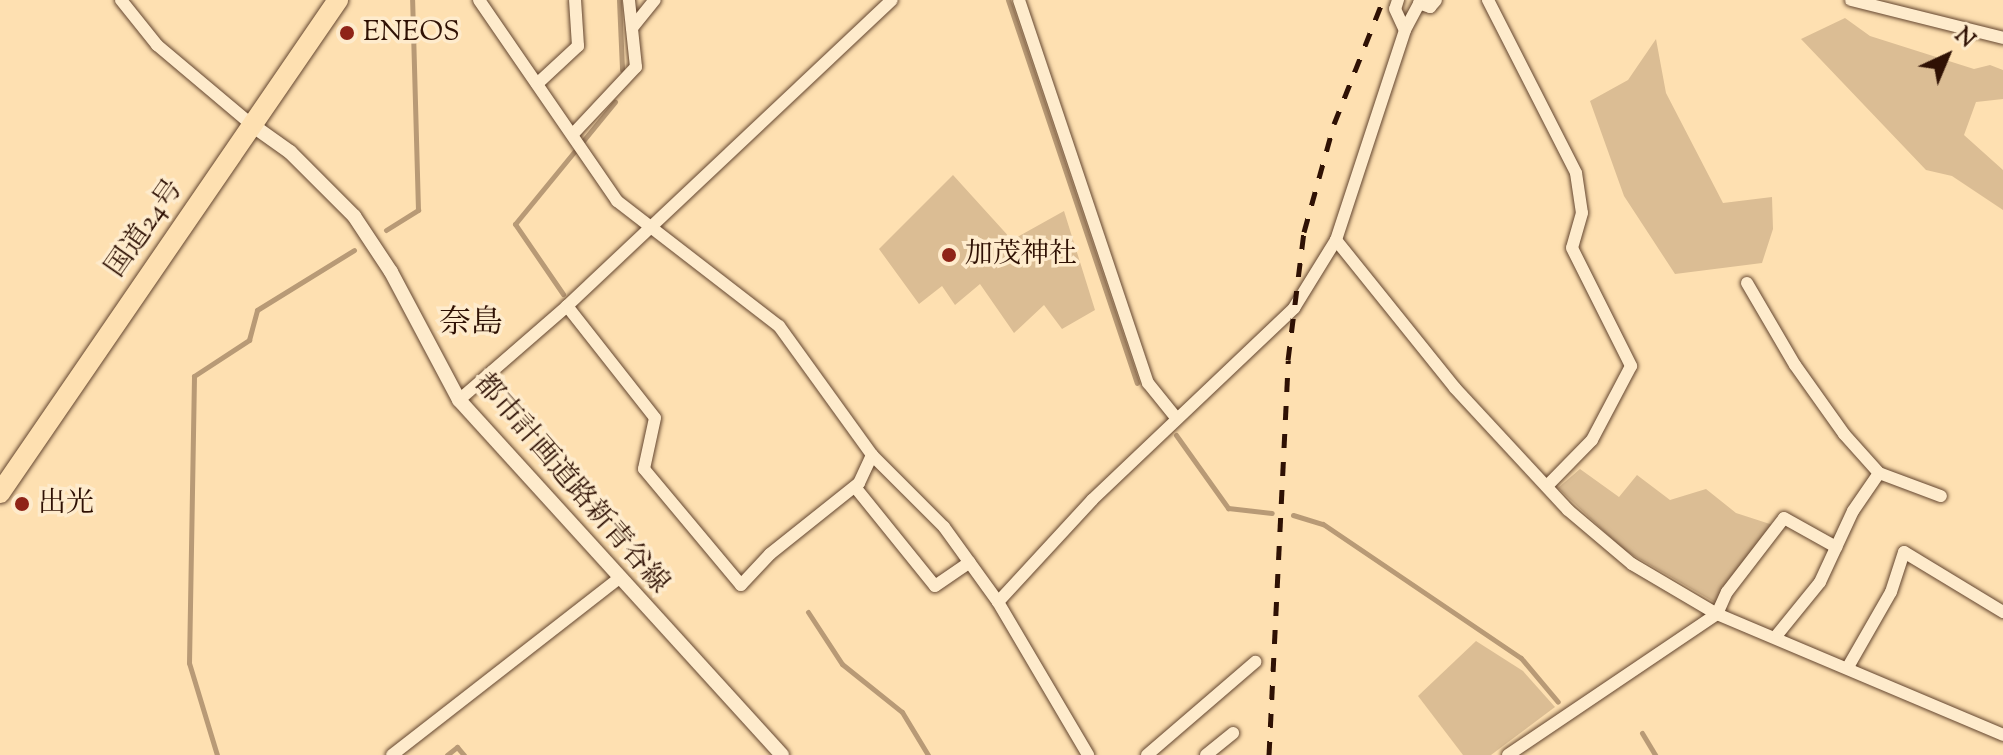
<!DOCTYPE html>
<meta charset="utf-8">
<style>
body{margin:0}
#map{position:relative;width:2003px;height:755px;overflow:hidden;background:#fee0b1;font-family:"Sorts Mill Goudy","Noto Serif JP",serif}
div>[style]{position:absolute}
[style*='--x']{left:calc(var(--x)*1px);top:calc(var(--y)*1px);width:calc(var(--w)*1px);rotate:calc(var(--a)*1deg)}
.green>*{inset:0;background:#dbbd94}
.stream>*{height:5px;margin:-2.5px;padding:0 2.5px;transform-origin:2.5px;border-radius:2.5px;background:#b89a76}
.roads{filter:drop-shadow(0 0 2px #63452f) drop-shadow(0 0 2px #63452f)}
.minor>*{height:12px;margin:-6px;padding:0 6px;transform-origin:6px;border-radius:6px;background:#feebcc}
.tertiary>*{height:14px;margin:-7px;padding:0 7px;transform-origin:7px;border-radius:7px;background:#feebcc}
.trunk>*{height:20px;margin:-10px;padding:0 10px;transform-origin:10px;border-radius:10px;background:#fee0b1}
.rail>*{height:5px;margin-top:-2.5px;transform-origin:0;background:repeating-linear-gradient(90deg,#2f1104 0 14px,transparent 0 28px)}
.dots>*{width:22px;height:22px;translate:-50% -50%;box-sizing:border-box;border:4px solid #feebcc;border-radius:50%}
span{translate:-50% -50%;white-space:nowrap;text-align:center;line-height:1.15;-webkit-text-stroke:7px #feebcc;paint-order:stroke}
.poi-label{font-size:28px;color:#2f1104}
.left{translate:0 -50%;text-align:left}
.street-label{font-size:28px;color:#2f1104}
.quarter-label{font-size:32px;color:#2f1104}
.north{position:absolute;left:1907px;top:16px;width:80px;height:80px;-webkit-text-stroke:6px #feebcc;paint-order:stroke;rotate:44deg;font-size:22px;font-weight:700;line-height:32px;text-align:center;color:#2f1104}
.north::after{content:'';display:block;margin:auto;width:28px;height:36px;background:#2f1104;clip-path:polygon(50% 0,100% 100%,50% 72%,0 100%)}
</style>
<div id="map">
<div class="green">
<i style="clip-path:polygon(1845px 18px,1870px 36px,1974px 69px,1990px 65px,2003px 70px,2003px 99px,1976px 102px,1964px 135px,2003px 170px,2003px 210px,1952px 176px,1926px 170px,1801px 39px)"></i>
<i style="clip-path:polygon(1656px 39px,1666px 93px,1723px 203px,1772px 197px,1773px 229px,1762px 263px,1675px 274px,1624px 196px,1590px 101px,1628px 80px)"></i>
<i style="clip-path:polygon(953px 175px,1012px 240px,1064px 211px,1095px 310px,1062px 329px,1044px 305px,1014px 333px,980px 284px,955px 305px,942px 286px,919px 304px,879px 249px)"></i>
<i style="clip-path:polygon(1580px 469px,1619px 497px,1637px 475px,1670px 500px,1706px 489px,1736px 513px,1773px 525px,1716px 603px,1624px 550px,1558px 488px)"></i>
<i style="clip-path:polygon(1476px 641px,1523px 671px,1555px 707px,1491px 755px,1463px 755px,1418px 696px)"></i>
</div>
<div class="stream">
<i style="--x:619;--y:0;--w:70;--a:87.5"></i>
<i style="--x:1008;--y:0;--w:404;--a:71.4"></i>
<i style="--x:386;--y:230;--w:38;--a:-32"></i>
<i style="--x:418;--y:210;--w:210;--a:-91.6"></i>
<i style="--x:563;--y:294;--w:85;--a:-124.4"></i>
<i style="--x:515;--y:224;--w:158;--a:-50.7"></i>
<i style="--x:1176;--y:435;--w:90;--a:54.5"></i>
<i style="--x:1228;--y:508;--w:44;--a:6.5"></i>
<i style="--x:1293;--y:515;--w:31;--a:17"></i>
<i style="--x:1323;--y:524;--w:239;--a:34.1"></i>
<i style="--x:1521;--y:658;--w:57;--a:49.9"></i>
<i style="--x:808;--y:612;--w:62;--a:56.8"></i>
<i style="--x:842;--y:664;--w:77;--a:38.7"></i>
<i style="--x:902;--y:712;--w:50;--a:58.8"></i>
<i style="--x:1642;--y:733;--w:26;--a:59"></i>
<i style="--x:217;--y:755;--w:96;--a:-106.9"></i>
<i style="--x:189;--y:663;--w:287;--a:-89"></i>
<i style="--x:194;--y:376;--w:66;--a:-33.2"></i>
<i style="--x:249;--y:340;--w:31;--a:-75"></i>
<i style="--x:257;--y:310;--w:114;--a:-31.7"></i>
<i style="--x:447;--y:755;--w:13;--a:-39"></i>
<i style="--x:457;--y:747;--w:11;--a:49"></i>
</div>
<div class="roads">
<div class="minor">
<i style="--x:121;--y:0;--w:58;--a:51.3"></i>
<i style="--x:157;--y:45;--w:124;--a:40.1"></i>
<i style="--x:479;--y:0;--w:244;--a:55.5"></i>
<i style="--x:617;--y:201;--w:205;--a:37.7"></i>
<i style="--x:779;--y:326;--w:159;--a:54.2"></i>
<i style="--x:872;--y:455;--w:102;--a:45"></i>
<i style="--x:944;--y:527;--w:92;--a:54.2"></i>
<i style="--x:998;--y:602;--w:178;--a:59.5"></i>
<i style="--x:1019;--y:0;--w:404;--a:71.4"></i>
<i style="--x:1148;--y:383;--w:46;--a:51.1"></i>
<i style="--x:1398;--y:0;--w:9;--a:108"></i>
<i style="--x:1395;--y:9;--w:23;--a:65"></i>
<i style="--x:1488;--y:0;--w:194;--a:63"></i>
<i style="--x:1576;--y:173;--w:40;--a:81.5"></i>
<i style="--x:1582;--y:213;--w:36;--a:106"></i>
<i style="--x:1572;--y:248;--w:132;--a:63.4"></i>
<i style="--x:1631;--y:366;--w:84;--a:117.8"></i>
<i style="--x:1592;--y:440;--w:64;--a:134.4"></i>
<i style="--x:1851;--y:0;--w:157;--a:14"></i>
<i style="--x:1419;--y:3;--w:12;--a:20"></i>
<i style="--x:1430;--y:7;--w:9;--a:-49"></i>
<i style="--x:632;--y:28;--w:36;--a:-51"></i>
<i style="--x:537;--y:84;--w:56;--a:-42.8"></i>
<i style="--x:578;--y:46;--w:46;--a:-93.7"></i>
<i style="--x:573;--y:134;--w:92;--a:-46.8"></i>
<i style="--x:636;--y:67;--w:67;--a:-96"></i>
<i style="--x:1336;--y:240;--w:190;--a:51.2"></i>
<i style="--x:1455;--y:388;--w:166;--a:47.2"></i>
<i style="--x:1568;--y:510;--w:84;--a:40.2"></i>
<i style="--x:1632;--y:564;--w:99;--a:30.5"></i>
<i style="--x:1717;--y:614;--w:311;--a:22.9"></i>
<i style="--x:1747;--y:283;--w:95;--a:59.7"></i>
<i style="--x:1795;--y:365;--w:85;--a:54.6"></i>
<i style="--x:1844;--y:434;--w:52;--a:48.1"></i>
<i style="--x:1879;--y:473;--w:66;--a:20.4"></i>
<i style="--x:567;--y:306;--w:142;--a:51.8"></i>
<i style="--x:655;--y:418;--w:52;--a:102.2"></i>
<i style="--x:644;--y:469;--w:151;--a:50.1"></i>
<i style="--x:741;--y:585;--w:42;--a:-46.9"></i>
<i style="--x:770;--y:554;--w:114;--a:-38.6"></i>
<i style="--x:859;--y:483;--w:31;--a:-65"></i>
<i style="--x:459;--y:400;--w:143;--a:-41"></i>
<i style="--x:567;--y:306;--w:446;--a:-43.3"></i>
<i style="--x:855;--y:487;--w:127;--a:51.1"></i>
<i style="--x:935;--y:586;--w:42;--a:-34.4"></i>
<i style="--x:998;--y:602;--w:139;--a:-47.3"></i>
<i style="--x:1092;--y:500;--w:279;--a:-43.5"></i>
<i style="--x:1294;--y:308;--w:80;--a:-58.3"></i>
<i style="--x:1336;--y:240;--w:221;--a:-71.8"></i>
<i style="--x:1405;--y:30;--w:34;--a:-62"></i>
<i style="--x:1777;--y:635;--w:68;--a:-50.9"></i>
<i style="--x:1820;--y:582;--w:78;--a:-65.1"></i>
<i style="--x:1853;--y:511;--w:46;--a:-55.6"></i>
<i style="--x:1848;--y:667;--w:86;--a:-60.2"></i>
<i style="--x:1891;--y:592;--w:42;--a:-72"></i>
<i style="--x:1904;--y:552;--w:116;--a:31.2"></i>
<i style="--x:392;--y:755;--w:286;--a:-37.9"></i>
<i style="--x:1147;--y:755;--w:143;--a:-40.7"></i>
<i style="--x:1206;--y:755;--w:35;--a:-39"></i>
<i style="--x:1508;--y:755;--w:252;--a:-34"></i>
<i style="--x:1717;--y:614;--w:24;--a:-66"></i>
<i style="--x:1727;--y:592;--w:93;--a:-52.4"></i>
<i style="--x:1784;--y:518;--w:60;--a:29.1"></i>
</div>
<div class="tertiary">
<i style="--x:252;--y:125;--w:47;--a:35.4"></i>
<i style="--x:290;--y:152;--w:91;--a:45"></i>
<i style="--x:354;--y:216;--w:67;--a:56.5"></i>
<i style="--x:391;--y:272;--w:145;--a:62"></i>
<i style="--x:459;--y:400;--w:480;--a:47.7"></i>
</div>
<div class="trunk">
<i style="--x:0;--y:493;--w:598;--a:-55.57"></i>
</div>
</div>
<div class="rail">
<i style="--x:1269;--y:755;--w:395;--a:-87.2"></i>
<i style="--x:1288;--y:360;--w:129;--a:-82.9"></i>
<i style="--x:1304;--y:232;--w:112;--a:-74.5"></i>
<i style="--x:1334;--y:124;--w:133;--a:-68.4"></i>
</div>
<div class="dots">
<i style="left:347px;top:33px;background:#8f2418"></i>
<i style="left:949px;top:255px;background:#8f2418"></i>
<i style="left:22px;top:504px;background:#8f2418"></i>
</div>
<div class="poi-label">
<span class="left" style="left:363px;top:33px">ENEOS</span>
<span class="left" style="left:965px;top:255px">加茂神社</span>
<span class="left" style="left:38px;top:504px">出光</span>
</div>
<div class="street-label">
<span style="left:145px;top:229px;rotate:-55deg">国道24号</span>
<span style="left:571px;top:484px;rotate:49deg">都市計画道路新青谷線</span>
</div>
<div class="quarter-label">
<span style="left:471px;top:324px">奈島</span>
</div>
<div class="north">N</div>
</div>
